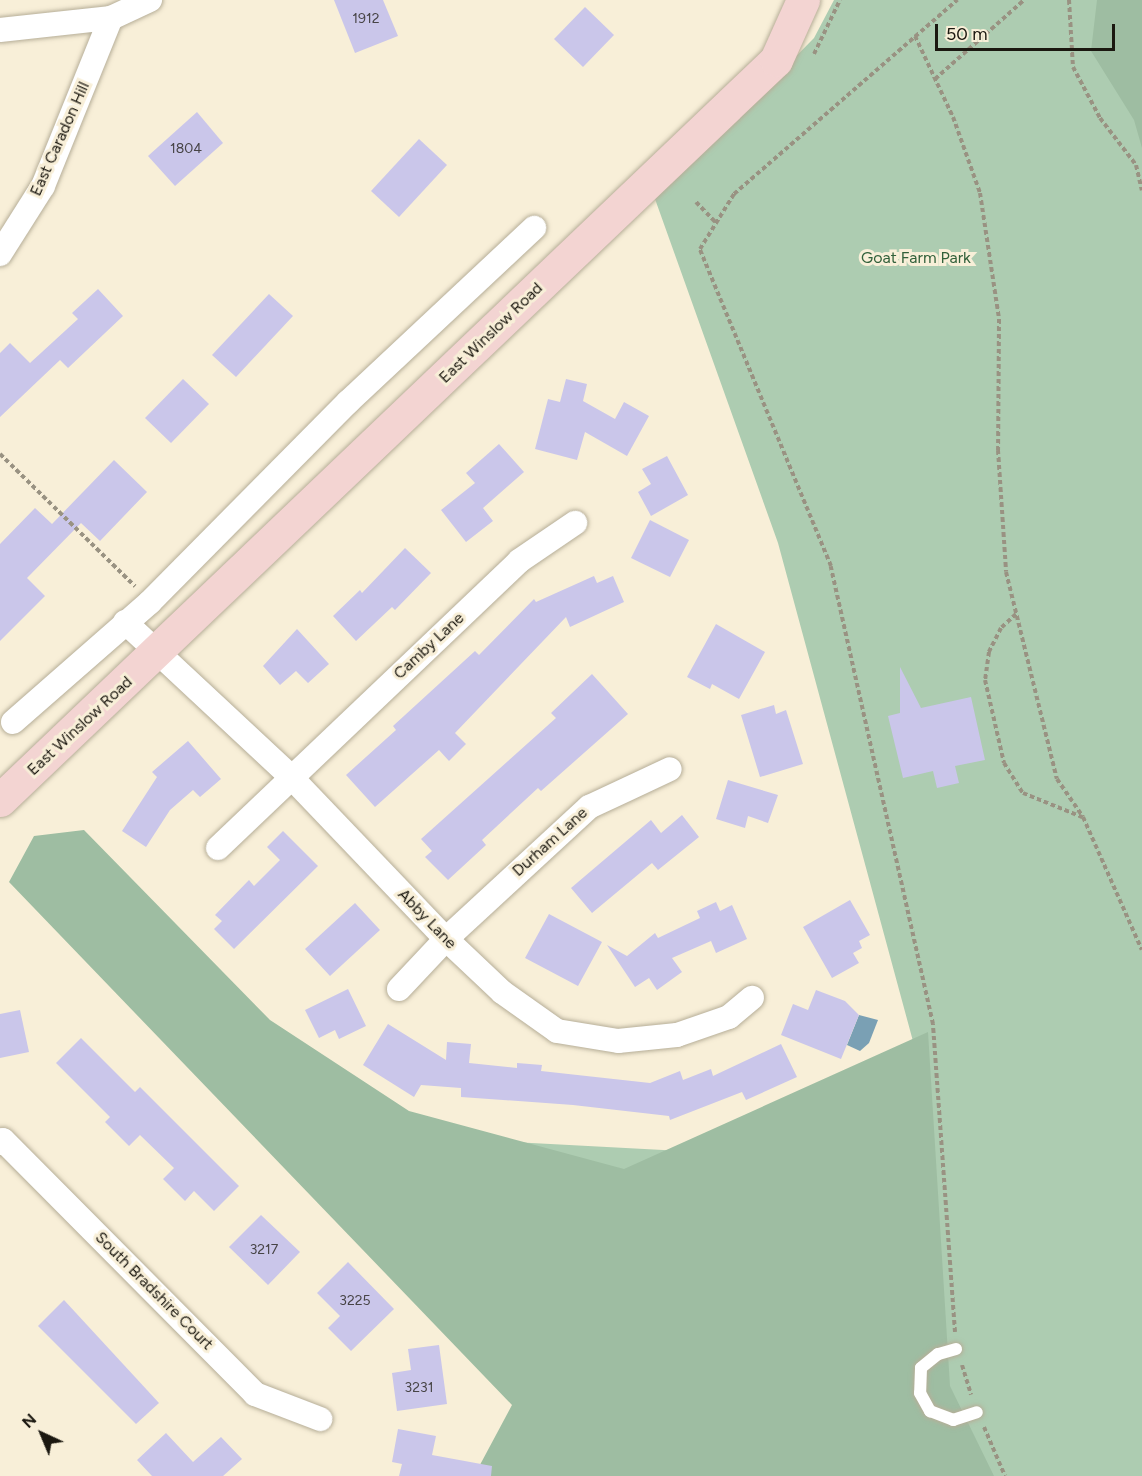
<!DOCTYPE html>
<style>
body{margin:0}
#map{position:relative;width:1142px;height:1476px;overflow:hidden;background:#f8efd8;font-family:Figtree,sans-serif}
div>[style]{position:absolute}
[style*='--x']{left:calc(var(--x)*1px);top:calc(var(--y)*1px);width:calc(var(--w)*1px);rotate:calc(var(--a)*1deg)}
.green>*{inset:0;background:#adccb1}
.forest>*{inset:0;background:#9ebda2}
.water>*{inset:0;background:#7aa0b4}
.building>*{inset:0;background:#cac6ea}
.path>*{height:4px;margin-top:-2px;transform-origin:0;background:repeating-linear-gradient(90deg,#999282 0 4.5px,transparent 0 7.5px)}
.roads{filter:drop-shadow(0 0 2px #b6ae98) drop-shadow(0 0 2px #b6ae98)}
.service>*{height:12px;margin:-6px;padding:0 6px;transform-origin:6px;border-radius:6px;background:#fff}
.minor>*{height:24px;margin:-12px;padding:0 12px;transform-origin:12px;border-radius:12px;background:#fff}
.secondary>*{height:33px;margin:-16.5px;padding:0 16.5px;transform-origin:16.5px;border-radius:16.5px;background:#f3d4d2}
span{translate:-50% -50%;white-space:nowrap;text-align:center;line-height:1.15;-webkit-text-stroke:6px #f8efd8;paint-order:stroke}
.number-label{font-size:14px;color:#474446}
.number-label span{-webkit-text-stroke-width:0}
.street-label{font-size:16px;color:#1b1810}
.park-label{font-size:16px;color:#31603a}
.north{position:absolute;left:12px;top:1404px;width:60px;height:60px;-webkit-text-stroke:4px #f8efd8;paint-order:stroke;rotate:316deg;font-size:16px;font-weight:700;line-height:24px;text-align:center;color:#1b1810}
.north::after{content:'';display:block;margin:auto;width:21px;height:27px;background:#1b1810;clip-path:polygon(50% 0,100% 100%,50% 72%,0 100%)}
.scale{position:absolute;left:935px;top:24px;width:180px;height:27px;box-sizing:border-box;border:3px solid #1b1810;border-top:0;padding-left:8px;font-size:18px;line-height:21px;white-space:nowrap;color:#1b1810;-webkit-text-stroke:4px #f8efd8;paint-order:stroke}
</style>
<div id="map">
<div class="green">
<i style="clip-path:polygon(834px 0,1142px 0,1142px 1476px,652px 1476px,437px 1138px,682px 1151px,917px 1056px,778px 543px,655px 199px,814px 38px)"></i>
</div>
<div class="forest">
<i style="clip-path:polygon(1097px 0,1142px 0,1142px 148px,1134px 120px,1091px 51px)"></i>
<i style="clip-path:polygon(84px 830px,270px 1020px,409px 1111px,624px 1169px,928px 1032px,950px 1386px,994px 1476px,474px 1476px,512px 1405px,9px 882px,34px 836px)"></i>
</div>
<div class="water">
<i style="clip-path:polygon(859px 1015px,878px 1020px,869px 1043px,860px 1051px,847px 1045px)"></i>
</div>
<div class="building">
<i style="clip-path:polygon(334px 0,383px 0,398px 36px,355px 53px)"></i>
<i style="clip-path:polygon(585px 7px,614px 35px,583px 67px,554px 39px)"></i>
<i style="clip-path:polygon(197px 112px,223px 143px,175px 186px,148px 156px)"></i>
<i style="clip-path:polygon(419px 139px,447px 165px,399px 217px,371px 191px)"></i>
<i style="clip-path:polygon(98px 289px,123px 316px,68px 368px,60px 360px,0 417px,0 353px,10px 343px,30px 363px,78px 319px,72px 313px)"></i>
<i style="clip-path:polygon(269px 294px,293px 316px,236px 377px,212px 355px)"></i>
<i style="clip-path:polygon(183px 379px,209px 404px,171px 443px,145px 418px)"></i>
<i style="clip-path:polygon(566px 379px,587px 384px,583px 401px,615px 419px,624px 402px,649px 416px,627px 456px,585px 432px,577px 460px,535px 449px,548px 399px,560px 402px)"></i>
<i style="clip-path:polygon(499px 444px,524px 472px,483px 508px,493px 521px,466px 542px,441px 510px,475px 483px,466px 473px)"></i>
<i style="clip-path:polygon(667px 456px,688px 495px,651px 516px,638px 492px,651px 484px,642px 469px)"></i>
<i style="clip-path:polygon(114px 460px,147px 492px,100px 541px,81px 523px,27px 578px,45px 596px,0 641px,0 544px,35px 508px,52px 524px)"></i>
<i style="clip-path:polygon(650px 520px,689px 540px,670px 577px,631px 558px)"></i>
<i style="clip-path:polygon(405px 548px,431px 573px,395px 610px,392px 607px,356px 641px,333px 616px,360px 590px,362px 593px)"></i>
<i style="clip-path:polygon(594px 576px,597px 583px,613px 576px,624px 602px,570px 627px,566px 617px,455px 733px,466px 744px,449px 761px,439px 750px,375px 807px,346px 775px,396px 730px,393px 726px,475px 651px,479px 655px,534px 599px,536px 602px)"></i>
<i style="clip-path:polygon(716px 624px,765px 652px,739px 699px,712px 684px,710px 689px,687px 677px)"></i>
<i style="clip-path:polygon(297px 629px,329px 664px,308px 683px,296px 671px,280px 685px,263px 666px)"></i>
<i style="clip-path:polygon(900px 667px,921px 708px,971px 697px,985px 760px,955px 766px,959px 783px,937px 788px,933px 771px,903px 778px,888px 716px,900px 713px)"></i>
<i style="clip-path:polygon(592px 674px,628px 714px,541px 791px,538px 788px,482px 840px,486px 845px,448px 880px,425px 857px,432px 851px,421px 839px,556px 718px,551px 713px)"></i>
<i style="clip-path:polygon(774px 705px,776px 714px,786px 710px,803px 764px,760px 777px,741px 715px)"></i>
<i style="clip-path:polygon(188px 741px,221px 779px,200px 797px,193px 790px,170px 810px,146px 847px,122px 831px,157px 777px,152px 772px)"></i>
<i style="clip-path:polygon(728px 780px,778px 795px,768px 823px,748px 816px,745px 828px,716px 819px)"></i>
<i style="clip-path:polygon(682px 815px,699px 837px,658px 870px,652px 863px,592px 913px,571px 888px,651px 820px,661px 833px)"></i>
<i style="clip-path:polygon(283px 831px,318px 866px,234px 949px,214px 929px,222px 921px,215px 915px,249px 880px,254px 886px,280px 860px,267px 847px)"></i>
<i style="clip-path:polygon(850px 900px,870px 935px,859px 941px,862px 948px,853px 953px,859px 963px,832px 978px,803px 927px)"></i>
<i style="clip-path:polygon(716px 902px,720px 911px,732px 905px,747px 939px,716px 953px,711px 941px,672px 958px,682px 972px,657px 990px,649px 978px,635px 987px,607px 945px,627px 956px,655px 933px,658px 938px,700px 918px,697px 911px)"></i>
<i style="clip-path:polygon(355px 903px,380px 930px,330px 976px,305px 949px)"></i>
<i style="clip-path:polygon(549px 914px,602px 942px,578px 986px,525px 958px)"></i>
<i style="clip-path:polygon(348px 989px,366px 1026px,339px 1039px,335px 1030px,319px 1038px,305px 1010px)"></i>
<i style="clip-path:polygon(816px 990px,845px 1001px,859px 1015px,841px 1059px,781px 1035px,793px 1004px,808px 1010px)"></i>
<i style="clip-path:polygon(20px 1010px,29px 1052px,0 1058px,0 1014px)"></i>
<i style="clip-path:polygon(388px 1024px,446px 1060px,447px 1042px,471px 1044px,469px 1063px,517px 1068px,517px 1063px,542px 1065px,541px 1071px,650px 1083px,680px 1071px,683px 1080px,711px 1069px,713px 1076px,781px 1044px,797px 1077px,746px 1100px,742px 1092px,670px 1120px,669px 1116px,573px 1105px,461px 1097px,461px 1088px,421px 1085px,414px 1097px,363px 1065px)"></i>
<i style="clip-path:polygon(81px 1038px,135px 1092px,140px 1087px,239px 1186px,214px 1211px,194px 1191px,185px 1201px,163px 1179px,174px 1168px,140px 1135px,129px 1146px,105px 1122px,110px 1117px,56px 1063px)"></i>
<i style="clip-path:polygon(261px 1215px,300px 1252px,268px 1285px,229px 1247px)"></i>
<i style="clip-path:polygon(348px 1262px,394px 1309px,351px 1351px,328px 1328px,340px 1316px,317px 1293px)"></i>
<i style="clip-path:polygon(64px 1300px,159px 1403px,136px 1424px,38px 1326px)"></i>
<i style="clip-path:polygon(439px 1345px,447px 1404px,397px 1411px,392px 1373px,411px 1370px,408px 1349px)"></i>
<i style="clip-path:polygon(398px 1429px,436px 1436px,432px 1455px,492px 1466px,491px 1476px,399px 1476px,402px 1464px,392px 1462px)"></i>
<i style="clip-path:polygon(166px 1433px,193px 1462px,221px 1437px,242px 1459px,223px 1476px,152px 1476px,137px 1460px)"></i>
</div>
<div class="path">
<i style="--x:1069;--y:0;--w:67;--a:86.6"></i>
<i style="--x:1073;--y:67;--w:58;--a:62.1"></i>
<i style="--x:1100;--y:118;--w:59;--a:52.5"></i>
<i style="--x:1136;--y:165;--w:26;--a:77"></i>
<i style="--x:915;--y:36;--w:89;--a:64.9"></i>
<i style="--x:953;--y:117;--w:81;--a:70.4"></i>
<i style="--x:980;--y:193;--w:127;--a:81.4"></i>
<i style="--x:999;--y:319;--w:131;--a:90.4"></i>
<i style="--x:998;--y:450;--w:122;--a:86.2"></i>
<i style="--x:1006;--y:572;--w:213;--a:76.2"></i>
<i style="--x:1057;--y:779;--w:46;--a:55.6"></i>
<i style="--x:1083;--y:817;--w:145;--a:66.1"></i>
<i style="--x:814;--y:54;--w:60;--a:-64.3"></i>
<i style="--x:935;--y:79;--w:119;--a:-41.6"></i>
<i style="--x:696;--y:202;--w:29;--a:46"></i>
<i style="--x:0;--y:454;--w:189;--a:44.4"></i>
<i style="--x:1016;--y:614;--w:21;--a:137"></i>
<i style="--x:1001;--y:628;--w:27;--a:117"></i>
<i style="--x:989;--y:652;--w:28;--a:98"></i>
<i style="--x:985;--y:680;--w:85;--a:77.1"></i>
<i style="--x:1004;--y:763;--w:36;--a:58"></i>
<i style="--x:1023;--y:793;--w:64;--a:22.1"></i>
<i style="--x:955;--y:1332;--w:309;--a:-94.1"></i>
<i style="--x:933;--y:1024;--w:469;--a:-102.6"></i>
<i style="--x:831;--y:566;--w:343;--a:-112.5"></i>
<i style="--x:700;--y:249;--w:65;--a:-58.3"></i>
<i style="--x:734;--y:194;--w:296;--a:-41"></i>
<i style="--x:962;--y:1365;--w:31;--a:73"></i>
<i style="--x:984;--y:1427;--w:53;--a:66.8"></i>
</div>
<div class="roads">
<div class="service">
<i style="--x:956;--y:1349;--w:19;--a:164"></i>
<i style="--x:938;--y:1354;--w:22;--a:141"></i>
<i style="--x:921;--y:1368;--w:25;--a:92"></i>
<i style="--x:920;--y:1393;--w:21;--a:61"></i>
<i style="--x:930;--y:1411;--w:25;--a:21"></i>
<i style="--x:953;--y:1420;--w:25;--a:-18"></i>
</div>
<div class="minor">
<i style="--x:0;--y:30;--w:112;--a:-6.2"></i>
<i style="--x:111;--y:18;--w:43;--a:-24.8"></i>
<i style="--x:0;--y:254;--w:80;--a:-57.7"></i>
<i style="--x:43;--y:186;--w:181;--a:-68"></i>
<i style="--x:125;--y:622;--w:226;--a:43"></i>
<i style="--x:290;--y:776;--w:226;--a:46.3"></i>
<i style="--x:446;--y:939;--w:77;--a:43.4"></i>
<i style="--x:502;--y:992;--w:67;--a:35.3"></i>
<i style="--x:557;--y:1031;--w:62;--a:9.3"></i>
<i style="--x:618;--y:1041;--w:59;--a:-5.8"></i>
<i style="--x:677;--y:1035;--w:55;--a:-19.1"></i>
<i style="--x:729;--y:1017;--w:30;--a:-40"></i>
<i style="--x:13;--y:722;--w:182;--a:-41.2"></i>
<i style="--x:150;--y:602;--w:281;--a:-45.3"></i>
<i style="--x:348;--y:402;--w:255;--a:-43.1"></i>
<i style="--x:218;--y:848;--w:416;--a:-43.6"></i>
<i style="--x:519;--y:561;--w:68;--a:-34.2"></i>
<i style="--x:399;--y:989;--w:69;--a:-46.8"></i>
<i style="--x:446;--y:939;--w:195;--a:-42.7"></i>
<i style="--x:589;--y:807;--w:89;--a:-25.1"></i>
<i style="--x:0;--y:1143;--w:4;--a:-45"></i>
<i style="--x:3;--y:1140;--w:358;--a:45.2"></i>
<i style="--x:255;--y:1394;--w:70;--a:21"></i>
</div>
<div class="secondary">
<i style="--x:0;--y:800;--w:1072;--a:-43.64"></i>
<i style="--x:776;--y:60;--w:66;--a:-65.8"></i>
</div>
</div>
<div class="number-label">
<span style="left:366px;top:19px">1912</span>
<span style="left:186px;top:149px">1804</span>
<span style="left:264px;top:1250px">3217</span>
<span style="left:355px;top:1301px">3225</span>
<span style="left:419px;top:1388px">3231</span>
</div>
<div class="street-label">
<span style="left:60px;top:139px;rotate:-66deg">East Caradon Hill</span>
<span style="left:491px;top:333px;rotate:-44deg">East Winslow Road</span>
<span style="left:429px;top:646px;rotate:-43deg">Camby Lane</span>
<span style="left:80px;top:726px;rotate:-43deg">East Winslow Road</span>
<span style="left:550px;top:842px;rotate:-42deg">Durham Lane</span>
<span style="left:427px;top:919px;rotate:46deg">Abby Lane</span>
<span style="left:154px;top:1291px;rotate:45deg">South Bradshire Court</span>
</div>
<div class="park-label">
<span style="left:916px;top:258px">Goat Farm Park</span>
</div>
<div class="north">N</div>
<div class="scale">50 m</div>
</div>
